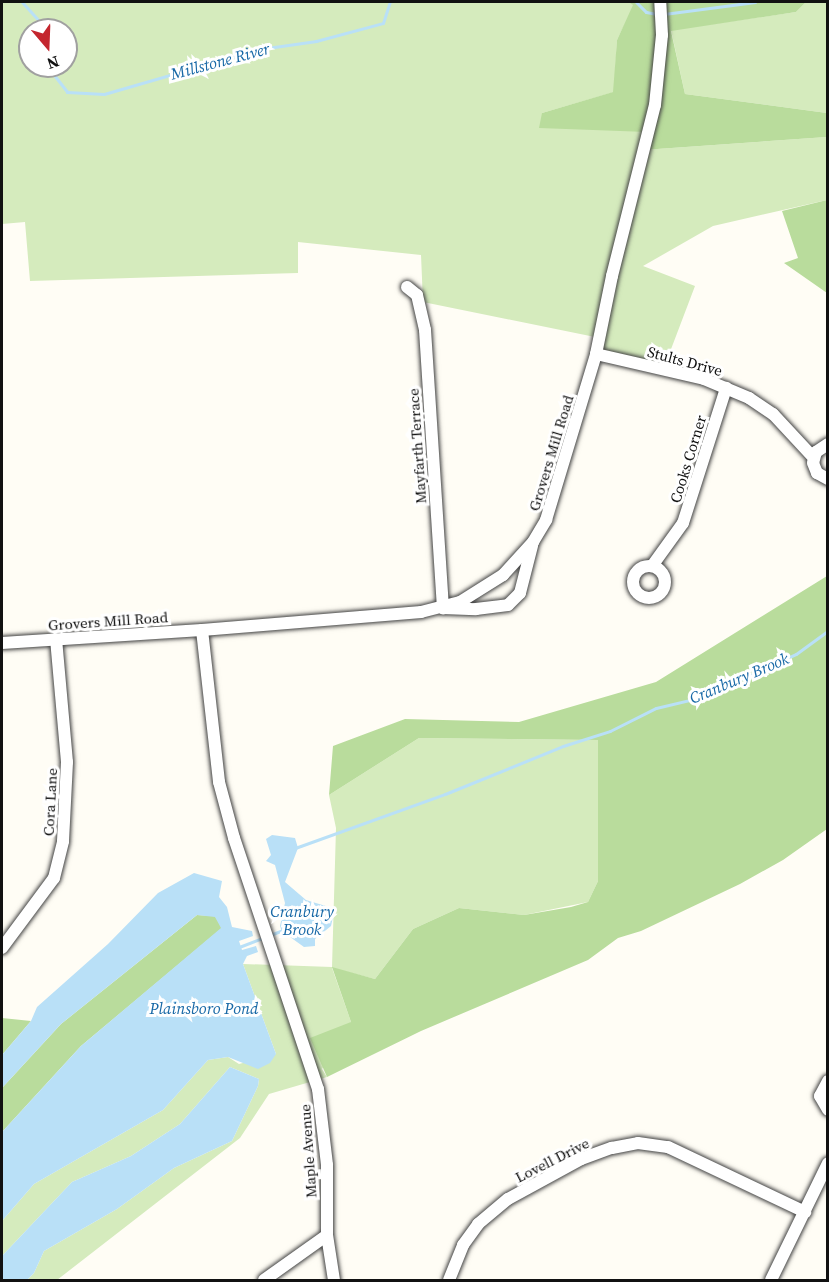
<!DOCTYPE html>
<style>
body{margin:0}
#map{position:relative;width:829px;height:1282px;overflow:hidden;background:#fffdf5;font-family:"Source Serif 4",serif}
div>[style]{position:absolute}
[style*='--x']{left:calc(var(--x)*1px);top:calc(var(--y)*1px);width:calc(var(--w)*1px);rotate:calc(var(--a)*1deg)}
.green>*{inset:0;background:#d5ebbd}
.forest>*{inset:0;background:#b9dc9c}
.water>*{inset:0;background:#b9e0f7}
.stream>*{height:3px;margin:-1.5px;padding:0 1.5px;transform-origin:1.5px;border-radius:1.5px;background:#b9e0f7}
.roads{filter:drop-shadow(0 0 2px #444) drop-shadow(0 0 2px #444)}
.street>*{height:12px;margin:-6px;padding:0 6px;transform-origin:6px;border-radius:6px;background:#fff}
.street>.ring{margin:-6px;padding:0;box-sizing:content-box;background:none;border:12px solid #fff;border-radius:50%}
span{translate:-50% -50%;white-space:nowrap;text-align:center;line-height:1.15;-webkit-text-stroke:6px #fff;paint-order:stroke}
.street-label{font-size:15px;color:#111}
.water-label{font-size:16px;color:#1768a6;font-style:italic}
.frame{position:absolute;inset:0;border:3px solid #111;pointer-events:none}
.north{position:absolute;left:18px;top:18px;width:60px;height:60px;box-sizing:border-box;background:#fff;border:2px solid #a0a0a0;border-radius:50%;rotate:161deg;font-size:16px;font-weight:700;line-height:24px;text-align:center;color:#111}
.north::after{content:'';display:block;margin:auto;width:21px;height:27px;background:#c4262e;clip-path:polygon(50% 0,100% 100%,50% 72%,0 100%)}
</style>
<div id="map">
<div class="green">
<i style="clip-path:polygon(evenodd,2px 2px,628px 2px,634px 5px,617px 40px,614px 92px,542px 113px,647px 132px,643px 150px,827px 137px,827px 200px,713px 226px,643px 266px,695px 286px,665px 365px,591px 349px,595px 337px,423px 302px,421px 255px,298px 242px,298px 273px,30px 281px,25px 222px,2px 224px,2px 2px,30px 30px,66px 30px,66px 66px,30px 66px,30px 30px)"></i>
<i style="clip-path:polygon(806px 2px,827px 2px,827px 113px,685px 94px,671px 30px,796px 12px)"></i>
<i style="clip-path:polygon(419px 738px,598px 740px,598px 881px,588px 902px,524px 915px,459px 908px,413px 929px,375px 979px,332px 968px,351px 1022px,322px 1069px,327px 1077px,269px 1094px,240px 1138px,57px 1280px,27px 1280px,34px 1273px,44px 1251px,117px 1209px,174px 1168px,232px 1141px,258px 1086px,259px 1079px,230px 1067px,180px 1124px,131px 1156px,72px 1182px,2px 1256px,2px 1221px,34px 1184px,163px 1110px,208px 1060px,228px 1057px,239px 1064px,276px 1054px,243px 964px,332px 967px,336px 828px,329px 795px)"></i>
</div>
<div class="forest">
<i style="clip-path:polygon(628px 2px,806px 2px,796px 12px,671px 31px,685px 94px,827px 113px,827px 137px,643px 150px,647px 132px,539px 128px,542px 113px,613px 92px,617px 40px,633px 5px)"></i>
<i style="clip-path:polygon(827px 200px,828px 200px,827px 293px,784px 263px,798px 258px,782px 211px)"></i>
<i style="clip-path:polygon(827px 576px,827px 829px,783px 860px,740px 884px,641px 931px,618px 938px,588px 960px,421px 1031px,327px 1077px,310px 1038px,351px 1022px,332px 967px,375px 979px,413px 929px,459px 908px,524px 915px,571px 907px,588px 902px,598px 881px,598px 740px,419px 738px,329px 795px,333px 746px,405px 719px,519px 722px,656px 682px)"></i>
<i style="clip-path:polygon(197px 915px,215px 916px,222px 928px,81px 1046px,2px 1132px,2px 1088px,61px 1024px)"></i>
<i style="clip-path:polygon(2px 1018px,31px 1021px,2px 1055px)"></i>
</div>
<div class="water">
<i style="clip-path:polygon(272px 835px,295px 838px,298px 848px,285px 882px,306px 900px,329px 907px,333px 917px,331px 926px,315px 939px,315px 946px,304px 947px,290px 937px,284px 938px,280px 926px,285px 903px,275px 865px,266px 861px,271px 855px,266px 839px)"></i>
<i style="clip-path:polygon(194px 873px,222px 881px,219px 897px,227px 907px,232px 927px,252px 931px,253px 936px,239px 941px,242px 950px,256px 946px,258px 952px,247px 956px,243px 964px,276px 1054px,270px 1063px,258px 1069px,228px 1057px,208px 1060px,163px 1110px,34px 1184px,2px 1221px,2px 1132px,81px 1046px,221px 928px,215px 917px,197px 915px,61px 1024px,2px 1088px,2px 1055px,31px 1021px,37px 1007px,108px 944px,158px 893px)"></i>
<i style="clip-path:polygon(230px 1067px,259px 1079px,258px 1086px,232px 1141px,174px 1168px,117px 1209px,44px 1251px,34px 1273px,27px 1280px,2px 1280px,2px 1256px,72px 1182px,131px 1156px,180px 1124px)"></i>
</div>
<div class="stream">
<i style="--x:22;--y:2;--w:28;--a:48"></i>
<i style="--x:41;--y:23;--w:7;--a:98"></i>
<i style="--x:636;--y:2;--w:14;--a:45"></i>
<i style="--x:646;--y:12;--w:11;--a:10"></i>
<i style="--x:664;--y:14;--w:92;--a:-7.5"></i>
<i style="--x:47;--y:66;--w:33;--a:52"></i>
<i style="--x:67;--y:92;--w:37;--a:3"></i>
<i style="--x:104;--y:94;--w:162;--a:-16.1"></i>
<i style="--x:260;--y:49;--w:57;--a:-8.1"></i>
<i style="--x:316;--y:41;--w:69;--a:-15"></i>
<i style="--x:383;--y:23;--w:22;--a:-72"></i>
<i style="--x:295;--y:848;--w:159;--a:-19.8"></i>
<i style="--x:445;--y:794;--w:127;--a:-22.1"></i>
<i style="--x:563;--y:746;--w:49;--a:-17.7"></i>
<i style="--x:610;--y:731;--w:51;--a:-26.6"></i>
<i style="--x:656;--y:708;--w:47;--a:-13.4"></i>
<i style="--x:702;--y:697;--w:103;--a:-24.6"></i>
<i style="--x:796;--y:654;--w:39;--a:-36"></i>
<i style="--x:270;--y:935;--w:14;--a:-21"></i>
<i style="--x:239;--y:947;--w:26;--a:-21"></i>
</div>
<div class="roads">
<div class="street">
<i style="--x:407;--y:287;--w:13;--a:39"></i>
<i style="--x:417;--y:295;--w:36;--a:77"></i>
<i style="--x:425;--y:330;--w:279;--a:86.3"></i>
<i style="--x:443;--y:608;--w:33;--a:2"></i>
<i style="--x:476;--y:609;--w:32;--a:-7"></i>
<i style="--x:508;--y:605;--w:17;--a:-45"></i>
<i style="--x:520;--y:593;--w:49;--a:-75.7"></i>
<i style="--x:596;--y:354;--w:111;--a:13"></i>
<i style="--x:704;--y:379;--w:49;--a:22.9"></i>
<i style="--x:749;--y:398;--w:29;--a:34"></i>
<i style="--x:773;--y:414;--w:59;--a:47.1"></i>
<i style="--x:828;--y:444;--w:14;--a:146"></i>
<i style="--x:816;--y:452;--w:11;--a:105"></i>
<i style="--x:813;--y:463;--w:11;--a:68"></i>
<i style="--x:817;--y:473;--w:13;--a:29"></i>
<i class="ring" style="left:633px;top:566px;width:20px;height:20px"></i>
<i style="--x:652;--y:566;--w:53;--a:-54.2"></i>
<i style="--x:683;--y:523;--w:142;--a:-72.3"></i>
<i style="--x:202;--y:630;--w:153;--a:83.6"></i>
<i style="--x:219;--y:782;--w:58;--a:75"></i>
<i style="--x:234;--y:838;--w:265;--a:71.5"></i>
<i style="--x:318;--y:1089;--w:77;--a:83.2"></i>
<i style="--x:327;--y:1165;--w:70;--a:90"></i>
<i style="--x:327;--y:1235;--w:46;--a:81.2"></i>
<i style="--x:2;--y:643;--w:200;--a:-3.7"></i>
<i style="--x:202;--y:630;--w:220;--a:-4.7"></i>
<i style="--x:421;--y:612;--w:40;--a:-14.4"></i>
<i style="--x:460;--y:602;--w:51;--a:-32.1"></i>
<i style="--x:503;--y:575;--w:45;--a:-47.7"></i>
<i style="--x:533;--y:542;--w:26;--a:-59"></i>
<i style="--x:546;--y:520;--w:173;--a:-73.2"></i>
<i style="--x:596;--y:354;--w:80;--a:-78.4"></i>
<i style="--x:612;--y:276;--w:176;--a:-75.9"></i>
<i style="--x:655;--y:105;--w:70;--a:-84.3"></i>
<i style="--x:662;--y:35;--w:33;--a:-93"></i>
<i style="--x:2;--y:948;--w:87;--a:-53.4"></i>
<i style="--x:54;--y:878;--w:38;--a:-76"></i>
<i style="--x:63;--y:841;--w:79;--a:-87.1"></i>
<i style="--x:67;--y:762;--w:123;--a:-95.1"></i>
<i style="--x:828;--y:1081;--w:17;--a:118"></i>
<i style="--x:820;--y:1096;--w:16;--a:60"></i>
<i style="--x:264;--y:1280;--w:77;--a:-35.5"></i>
<i style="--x:449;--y:1280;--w:38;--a:-68"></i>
<i style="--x:463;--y:1245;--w:26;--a:-54"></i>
<i style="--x:478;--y:1224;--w:39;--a:-40"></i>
<i style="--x:508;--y:1199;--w:83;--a:-28.7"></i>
<i style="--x:581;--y:1159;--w:33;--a:-20"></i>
<i style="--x:612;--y:1148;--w:26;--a:-11"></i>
<i style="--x:638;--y:1143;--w:30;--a:8"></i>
<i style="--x:668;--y:1147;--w:152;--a:25.4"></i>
<i style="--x:771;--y:1280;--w:130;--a:-64"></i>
</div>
</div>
<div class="street-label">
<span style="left:685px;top:361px;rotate:15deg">Stults Drive</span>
<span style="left:417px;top:446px;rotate:-94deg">Mayfarth Terrace</span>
<span style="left:551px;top:453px;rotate:-73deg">Grovers Mill Road</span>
<span style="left:688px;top:459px;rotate:-73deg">Cooks Corner</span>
<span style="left:108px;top:621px;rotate:-4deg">Grovers Mill Road</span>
<span style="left:50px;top:802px;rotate:-87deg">Cora Lane</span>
<span style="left:308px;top:1151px;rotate:-94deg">Maple Avenue</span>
<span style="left:552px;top:1160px;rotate:-27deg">Lovell Drive</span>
</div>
<div class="water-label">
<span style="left:220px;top:61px;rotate:-15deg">Millstone River</span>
<span style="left:739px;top:678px;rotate:-23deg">Cranbury Brook</span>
<span style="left:302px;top:920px">Cranbury<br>Brook</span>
<span style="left:204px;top:1008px">Plainsboro Pond</span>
</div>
<div class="frame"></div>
<div class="north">N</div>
</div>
